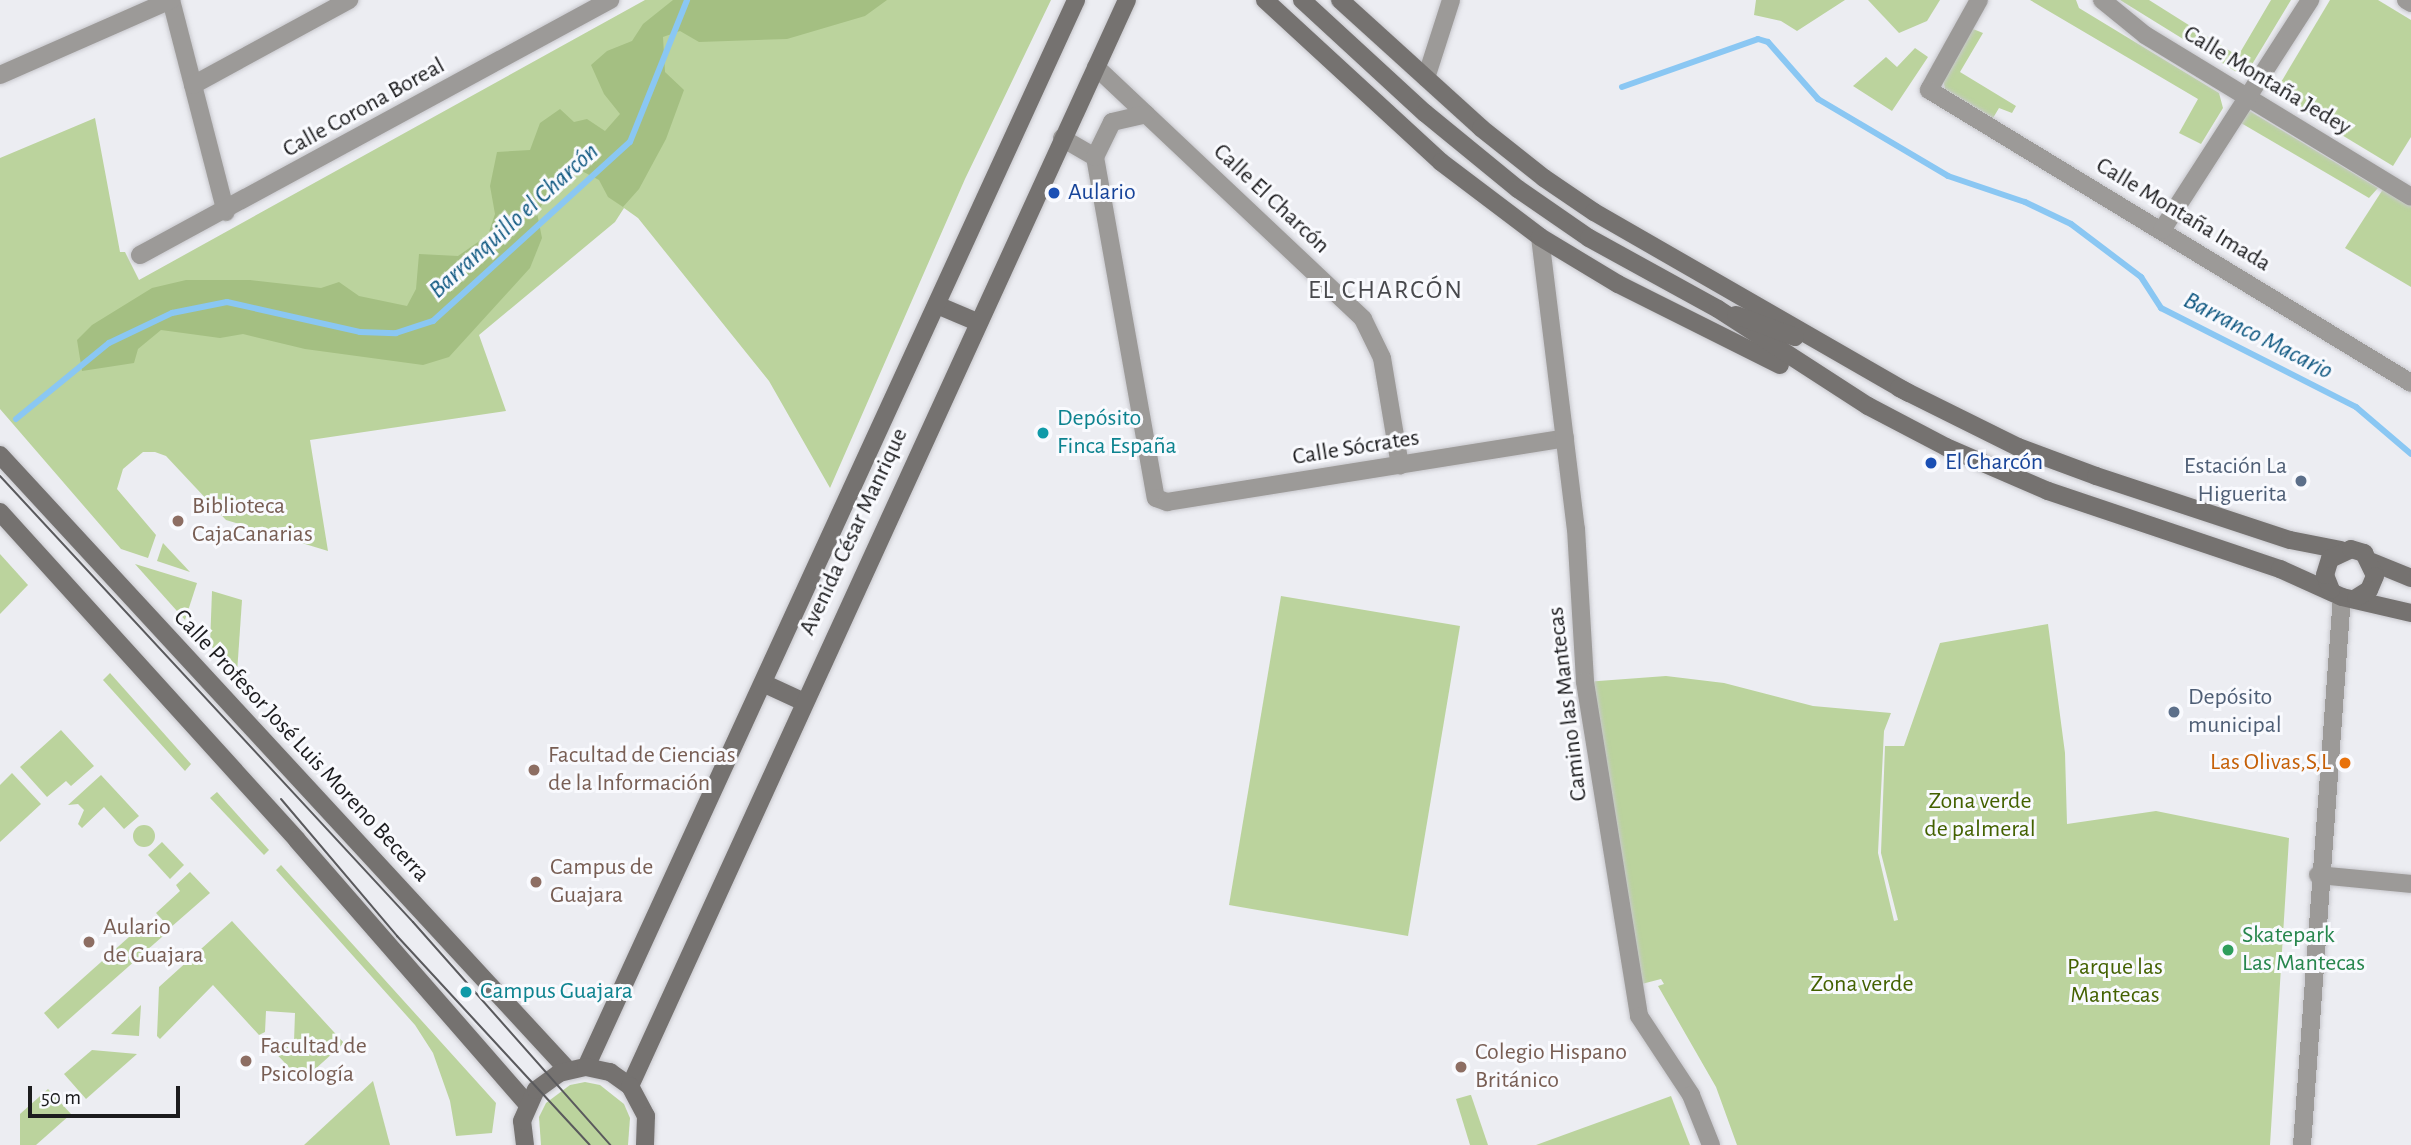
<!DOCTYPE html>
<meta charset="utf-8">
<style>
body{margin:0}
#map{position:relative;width:2411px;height:1145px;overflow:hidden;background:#ecedf2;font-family:"Alegreya Sans",sans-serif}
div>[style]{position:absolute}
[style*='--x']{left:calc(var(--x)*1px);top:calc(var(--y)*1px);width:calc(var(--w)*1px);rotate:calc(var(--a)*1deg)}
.green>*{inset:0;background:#bbd39d}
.round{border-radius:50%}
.forest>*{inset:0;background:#a4bf82}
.stream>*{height:6px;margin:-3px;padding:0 3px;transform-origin:3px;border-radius:3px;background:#8ac7f3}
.roads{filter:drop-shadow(0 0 2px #c7c7cc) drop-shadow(0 0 2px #c7c7cc)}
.street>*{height:18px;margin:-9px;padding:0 9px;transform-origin:9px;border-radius:9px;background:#9c9a98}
.secondary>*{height:18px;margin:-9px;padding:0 9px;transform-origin:9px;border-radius:9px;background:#757270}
.tram>*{height:2px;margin:-1px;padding:0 1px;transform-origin:1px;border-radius:1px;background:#5a5a5d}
.dots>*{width:19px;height:19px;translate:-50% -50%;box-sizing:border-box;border:4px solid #f9fafe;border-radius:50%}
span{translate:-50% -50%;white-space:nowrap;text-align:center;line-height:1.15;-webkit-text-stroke:6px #f9fafe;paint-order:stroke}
.street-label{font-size:24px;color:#1c1c1e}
.transit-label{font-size:24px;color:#164399}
.left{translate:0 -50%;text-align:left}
.culture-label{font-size:24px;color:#0d838f}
.service-label{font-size:24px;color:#4e5e75}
.right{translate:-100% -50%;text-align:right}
.education-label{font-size:24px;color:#785e54}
.food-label{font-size:24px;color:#c56008}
.park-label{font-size:24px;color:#436100}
.leisure-label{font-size:24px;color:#27864d}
.water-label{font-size:26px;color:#0e5780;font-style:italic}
.neighbourhood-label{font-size:26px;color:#48494d;letter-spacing:2px}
.scale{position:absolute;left:28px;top:1086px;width:152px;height:32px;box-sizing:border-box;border:4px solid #1c1c1e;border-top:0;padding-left:9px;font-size:21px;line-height:24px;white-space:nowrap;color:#1c1c1e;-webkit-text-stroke:5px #f9fafe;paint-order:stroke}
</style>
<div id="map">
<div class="green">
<i style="clip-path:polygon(645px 0,1051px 0,965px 179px,830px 488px,769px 381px,638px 218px,624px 208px,615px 222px,479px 335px,506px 411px,310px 440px,328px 551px,226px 520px,166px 456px,155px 452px,143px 452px,123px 469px,117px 489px,156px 535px,148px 558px,121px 549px,0 409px,0 158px,95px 118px,120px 252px,125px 252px,139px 280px)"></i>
<i style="clip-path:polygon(1756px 0,1845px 0,1797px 31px,1781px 21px,1754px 15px)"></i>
<i style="clip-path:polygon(1868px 0,1940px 0,1927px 21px,1899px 33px)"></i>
<i style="clip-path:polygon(2030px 0,2076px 0,2079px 8px,2219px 93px,2223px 108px,2201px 144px,2179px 133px,2198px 99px)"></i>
<i style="clip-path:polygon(2120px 0,2149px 0,2238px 56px,2271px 0,2291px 0,2248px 71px,2238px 73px)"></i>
<i style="clip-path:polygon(2330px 0,2378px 0,2411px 20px,2411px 137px,2393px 166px,2274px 94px)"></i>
<i style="clip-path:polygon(1973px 29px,1983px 33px,1960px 72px,2016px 106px,2012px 113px,1999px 108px,1993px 118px,1945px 89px,1943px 79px)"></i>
<i style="clip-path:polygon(1915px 48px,1928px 57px,1892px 111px,1853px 86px,1886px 57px,1897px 67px)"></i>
<i style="clip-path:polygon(2248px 110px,2378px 188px,2369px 198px,2241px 123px)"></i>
<i style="clip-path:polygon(2387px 183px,2411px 197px,2411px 287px,2345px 248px)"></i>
<i style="clip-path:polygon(163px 543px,190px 572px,157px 561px)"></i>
<i style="clip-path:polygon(0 554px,28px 585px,0 614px)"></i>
<i style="clip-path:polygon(135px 564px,197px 583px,185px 620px)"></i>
<i style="clip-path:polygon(212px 591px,242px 600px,237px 673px,210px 645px)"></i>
<i style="clip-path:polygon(1281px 596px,1460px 626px,1408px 936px,1229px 905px)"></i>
<i style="clip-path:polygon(2048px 624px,2065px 753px,2067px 824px,2156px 811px,2289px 838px,2270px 1145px,1737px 1145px,1716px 1087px,1658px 986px,1664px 984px,1661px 979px,1634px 986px,1585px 682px,1666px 676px,1724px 683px,1813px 706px,1891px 713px,1884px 731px,1878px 853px,1894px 921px,1898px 920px,1881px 853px,1885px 746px,1904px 746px,1940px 643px)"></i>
<i style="clip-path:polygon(110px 673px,191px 764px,185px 771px,103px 680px)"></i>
<i style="clip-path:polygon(61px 730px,94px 766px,71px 786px,66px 781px,47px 797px,20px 767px)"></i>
<i style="clip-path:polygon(12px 773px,41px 804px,0 842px,0 785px)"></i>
<i style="clip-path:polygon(101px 775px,139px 816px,124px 829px,104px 807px,82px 828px,78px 824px,84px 810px,78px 804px,68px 805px)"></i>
<i style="clip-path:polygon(217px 792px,269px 850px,264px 855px,210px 798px)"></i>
<i class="round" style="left:133px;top:825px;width:22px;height:22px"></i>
<i style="clip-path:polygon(162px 842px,184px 865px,170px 879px,148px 855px)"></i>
<i style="clip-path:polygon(281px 865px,496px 1103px,492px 1133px,456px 1136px,450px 1101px,433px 1053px,415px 1025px,276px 870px)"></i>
<i style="clip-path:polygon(190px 872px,210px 893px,170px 928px,156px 913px,180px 891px,176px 885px)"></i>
<i style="clip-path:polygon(148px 920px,163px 936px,58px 1029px,44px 1013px)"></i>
<i style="clip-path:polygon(232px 921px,344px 1043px,302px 1081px,267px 1044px,294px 1042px,295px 1013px,266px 1011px,265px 1032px,259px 1035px,213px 985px,160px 1039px,157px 1036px,159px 987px)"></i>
<i style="clip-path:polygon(141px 1005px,139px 1036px,111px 1034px)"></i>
<i style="clip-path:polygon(92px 1050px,137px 1054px,86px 1099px,64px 1074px)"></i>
<i style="clip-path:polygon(373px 1081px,390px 1145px,304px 1145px)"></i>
<i style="clip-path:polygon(585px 1082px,600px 1085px,624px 1104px,630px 1118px,628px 1145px,541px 1145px,539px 1117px,546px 1103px,570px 1085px)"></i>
<i style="clip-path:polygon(48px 1089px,71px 1114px,36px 1145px,20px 1145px,20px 1114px)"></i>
<i style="clip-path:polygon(1470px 1095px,1471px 1095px,1488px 1145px,1470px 1145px,1456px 1099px)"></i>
<i style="clip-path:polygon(1671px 1096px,1690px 1145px,1536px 1145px)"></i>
</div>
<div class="forest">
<i style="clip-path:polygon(673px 0,887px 0,865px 16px,787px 39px,699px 42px,680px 31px,663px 37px,665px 72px,684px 90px,666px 139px,639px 189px,623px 207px,608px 197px,599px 180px,576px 168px,557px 180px,537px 213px,542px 238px,530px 268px,449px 357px,423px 365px,305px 349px,243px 334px,220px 338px,161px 330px,138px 349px,134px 363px,82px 371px,77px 340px,92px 325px,152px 288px,186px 280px,250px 280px,321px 288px,339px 282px,359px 296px,407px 306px,416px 289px,419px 254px,458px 256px,488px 235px,495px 214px,490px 186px,497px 152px,530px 150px,540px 123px,560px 109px,574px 122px,587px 119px,605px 131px,620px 114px,604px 94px,591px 65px,607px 51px,632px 41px,643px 24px)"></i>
</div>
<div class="stream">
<i style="--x:1622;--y:87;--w:144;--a:-19.4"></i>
<i style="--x:1758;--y:39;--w:10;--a:17"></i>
<i style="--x:1768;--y:42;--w:76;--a:48.7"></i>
<i style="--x:1818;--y:99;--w:151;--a:30.6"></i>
<i style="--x:1948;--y:176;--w:81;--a:18.7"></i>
<i style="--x:2025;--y:202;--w:51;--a:25.6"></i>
<i style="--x:2071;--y:224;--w:88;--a:37.1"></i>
<i style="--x:2141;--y:277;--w:37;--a:57"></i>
<i style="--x:2161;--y:308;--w:219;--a:26.9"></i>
<i style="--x:2356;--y:407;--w:72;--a:40.5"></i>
<i style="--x:16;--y:419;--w:120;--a:-39.3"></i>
<i style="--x:109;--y:343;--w:70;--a:-25.5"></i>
<i style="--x:172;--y:313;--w:56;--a:-11.3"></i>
<i style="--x:227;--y:302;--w:136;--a:12.7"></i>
<i style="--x:360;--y:332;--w:36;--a:2"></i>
<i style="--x:396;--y:333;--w:39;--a:-18"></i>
<i style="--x:433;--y:321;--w:266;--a:-42.3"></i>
<i style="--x:630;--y:142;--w:153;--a:-68.1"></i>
</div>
<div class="roads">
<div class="street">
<i style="--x:171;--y:0;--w:219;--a:75.5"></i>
<i style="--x:1979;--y:0;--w:103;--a:119.1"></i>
<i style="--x:1929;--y:90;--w:564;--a:31.29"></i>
<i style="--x:2102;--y:0;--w:55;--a:39.1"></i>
<i style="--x:2145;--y:35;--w:311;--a:31.3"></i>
<i style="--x:2406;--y:0;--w:6;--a:31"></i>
<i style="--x:1096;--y:67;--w:367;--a:43.3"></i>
<i style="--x:1363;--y:319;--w:43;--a:64"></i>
<i style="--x:1382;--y:358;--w:109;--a:80.5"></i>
<i style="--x:0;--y:75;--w:187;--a:-23.7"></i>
<i style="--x:1426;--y:78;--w:82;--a:-72.2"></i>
<i style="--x:193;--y:85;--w:178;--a:-28.6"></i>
<i style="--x:1062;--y:138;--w:38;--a:30"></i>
<i style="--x:1095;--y:157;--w:346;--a:79.9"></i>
<i style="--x:1156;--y:498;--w:12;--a:20"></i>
<i style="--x:1167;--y:502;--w:403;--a:-9.1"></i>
<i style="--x:1095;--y:157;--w:39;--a:-64"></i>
<i style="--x:1112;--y:122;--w:35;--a:-13"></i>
<i style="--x:2162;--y:230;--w:274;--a:-57.2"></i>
<i style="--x:1540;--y:237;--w:294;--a:83"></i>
<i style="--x:1576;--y:529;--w:153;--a:86.6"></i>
<i style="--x:1585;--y:682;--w:338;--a:80.8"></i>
<i style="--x:1639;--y:1016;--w:95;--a:56.6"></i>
<i style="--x:1691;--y:1095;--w:54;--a:68.2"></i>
<i style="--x:140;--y:255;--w:535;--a:-28.48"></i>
<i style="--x:2318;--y:875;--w:93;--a:5.5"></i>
<i style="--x:2302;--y:1145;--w:549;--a:-85.83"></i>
</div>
<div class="secondary">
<i style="--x:1265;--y:0;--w:239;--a:42.6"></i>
<i style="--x:1441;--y:162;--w:124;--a:37.1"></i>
<i style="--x:1540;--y:237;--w:91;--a:31.1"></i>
<i style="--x:1618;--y:284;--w:181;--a:26.6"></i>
<i style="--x:1302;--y:0;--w:167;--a:42.6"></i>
<i style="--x:1425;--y:113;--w:120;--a:39.3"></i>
<i style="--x:1518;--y:189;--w:86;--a:34.6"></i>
<i style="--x:1589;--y:238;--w:147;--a:28.8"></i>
<i style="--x:1718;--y:309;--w:179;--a:32.9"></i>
<i style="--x:1868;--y:406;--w:88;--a:27.7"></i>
<i style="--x:1946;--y:447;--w:111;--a:23.3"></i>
<i style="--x:2048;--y:491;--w:245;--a:18.6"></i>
<i style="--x:2280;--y:569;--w:68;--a:24.3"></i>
<i style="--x:2342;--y:597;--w:71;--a:13.1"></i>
<i style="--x:1340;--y:0;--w:190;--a:42.2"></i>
<i style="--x:1481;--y:128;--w:80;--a:38.4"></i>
<i style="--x:1544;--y:178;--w:60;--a:34.2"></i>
<i style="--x:1594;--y:212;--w:363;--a:29.9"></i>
<i style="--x:937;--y:305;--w:43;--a:23"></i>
<i style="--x:1736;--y:315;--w:63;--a:20.4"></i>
<i style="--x:1899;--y:388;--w:133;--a:26.4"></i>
<i style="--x:2018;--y:447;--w:83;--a:20.4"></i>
<i style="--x:2096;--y:476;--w:204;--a:18.3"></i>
<i style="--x:2290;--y:540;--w:52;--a:11.1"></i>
<i style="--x:0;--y:455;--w:836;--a:47.28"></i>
<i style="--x:0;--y:512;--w:442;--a:47.8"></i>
<i style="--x:297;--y:840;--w:350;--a:48.9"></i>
<i style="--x:2372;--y:562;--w:42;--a:22.3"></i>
<i style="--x:2331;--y:590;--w:16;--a:-112"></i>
<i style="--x:2325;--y:575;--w:17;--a:-73"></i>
<i style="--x:2330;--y:559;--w:23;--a:-25"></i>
<i style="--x:2351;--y:549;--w:14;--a:17"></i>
<i style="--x:2364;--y:553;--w:25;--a:64"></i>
<i style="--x:2375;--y:576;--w:15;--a:113"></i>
<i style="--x:2369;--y:590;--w:15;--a:148"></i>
<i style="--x:765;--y:684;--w:43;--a:24.8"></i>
<i style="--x:586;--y:1067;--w:1174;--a:-65.33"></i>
<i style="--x:630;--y:1086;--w:1194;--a:-65.41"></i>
<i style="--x:525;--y:1145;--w:24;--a:-97"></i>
<i style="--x:522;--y:1121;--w:34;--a:-66"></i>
<i style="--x:536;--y:1090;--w:29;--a:-36"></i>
<i style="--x:559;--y:1073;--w:28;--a:-13"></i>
<i style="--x:586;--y:1067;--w:25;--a:12"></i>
<i style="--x:610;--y:1072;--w:24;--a:35"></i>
<i style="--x:630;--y:1086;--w:34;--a:62"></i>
<i style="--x:646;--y:1116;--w:29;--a:92"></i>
</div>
</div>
<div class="tram">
<i style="--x:0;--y:476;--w:608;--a:47.2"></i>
<i style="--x:413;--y:922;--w:298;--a:48.5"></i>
<i style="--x:281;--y:799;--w:180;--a:49.7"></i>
<i style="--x:397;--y:936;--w:284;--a:47.3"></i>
</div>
<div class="dots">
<i style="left:1054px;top:193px;background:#1a4fb4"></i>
<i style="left:1043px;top:433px;background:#0f9aa8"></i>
<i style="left:1931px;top:463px;background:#1a4fb4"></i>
<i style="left:2301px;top:481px;background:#5c6f8a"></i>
<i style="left:178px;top:521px;background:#8d6e63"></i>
<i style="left:2174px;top:712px;background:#5c6f8a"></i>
<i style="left:2345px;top:763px;background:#e8710a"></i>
<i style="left:534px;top:770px;background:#8d6e63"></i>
<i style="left:536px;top:882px;background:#8d6e63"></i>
<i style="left:89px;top:942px;background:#8d6e63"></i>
<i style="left:2228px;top:950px;background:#2e9e5b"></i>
<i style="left:466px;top:992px;background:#0f9aa8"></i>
<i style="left:246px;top:1061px;background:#8d6e63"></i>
<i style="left:1461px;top:1067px;background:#8d6e63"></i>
</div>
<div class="street-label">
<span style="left:2267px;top:81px;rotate:31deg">Calle Montaña Jedey</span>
<span style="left:364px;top:108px;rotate:-29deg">Calle Corona Boreal</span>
<span style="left:1271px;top:199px;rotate:43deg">Calle El Charcón</span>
<span style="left:2183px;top:215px;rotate:31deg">Calle Montaña Imada</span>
<span style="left:1356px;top:448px;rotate:-9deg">Calle Sócrates</span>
<span style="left:854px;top:532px;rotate:-65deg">Avenida César Manrique</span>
<span style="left:1568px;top:704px;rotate:-97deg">Camino las Mantecas</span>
<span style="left:301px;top:746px;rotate:47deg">Calle Profesor José Luis Moreno Becerra</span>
</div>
<div class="transit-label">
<span class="left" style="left:1068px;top:193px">Aulario</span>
<span class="left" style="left:1945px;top:463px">El Charcón</span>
</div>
<div class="culture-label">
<span class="left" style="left:1057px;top:433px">Depósito<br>Finca España</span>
<span class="left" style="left:480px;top:992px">Campus Guajara</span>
</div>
<div class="service-label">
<span class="right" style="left:2287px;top:481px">Estación La<br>Higuerita</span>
<span class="left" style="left:2188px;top:712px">Depósito<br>municipal</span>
</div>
<div class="education-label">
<span class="left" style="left:192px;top:521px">Biblioteca<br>CajaCanarias</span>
<span class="left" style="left:548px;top:770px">Facultad de Ciencias<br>de la Información</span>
<span class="left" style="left:550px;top:882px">Campus de<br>Guajara</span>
<span class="left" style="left:103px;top:942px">Aulario<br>de Guajara</span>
<span class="left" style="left:260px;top:1061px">Facultad de<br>Psicología</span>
<span class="left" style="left:1475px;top:1067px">Colegio Hispano<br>Británico</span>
</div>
<div class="food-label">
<span class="right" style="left:2331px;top:763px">Las Olivas,S,L</span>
</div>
<div class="park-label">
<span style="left:1980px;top:816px">Zona verde<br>de palmeral</span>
<span style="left:2115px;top:982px">Parque las<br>Mantecas</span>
<span style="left:1862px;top:985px">Zona verde</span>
</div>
<div class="leisure-label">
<span class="left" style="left:2242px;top:950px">Skatepark<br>Las Mantecas</span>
</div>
<div class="water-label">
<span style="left:514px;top:221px;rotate:-42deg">Barranquillo el Charcón</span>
<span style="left:2258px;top:336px;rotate:27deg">Barranco Macario</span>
</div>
<div class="neighbourhood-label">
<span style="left:1386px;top:291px">EL CHARCÓN</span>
</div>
<div class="scale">50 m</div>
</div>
